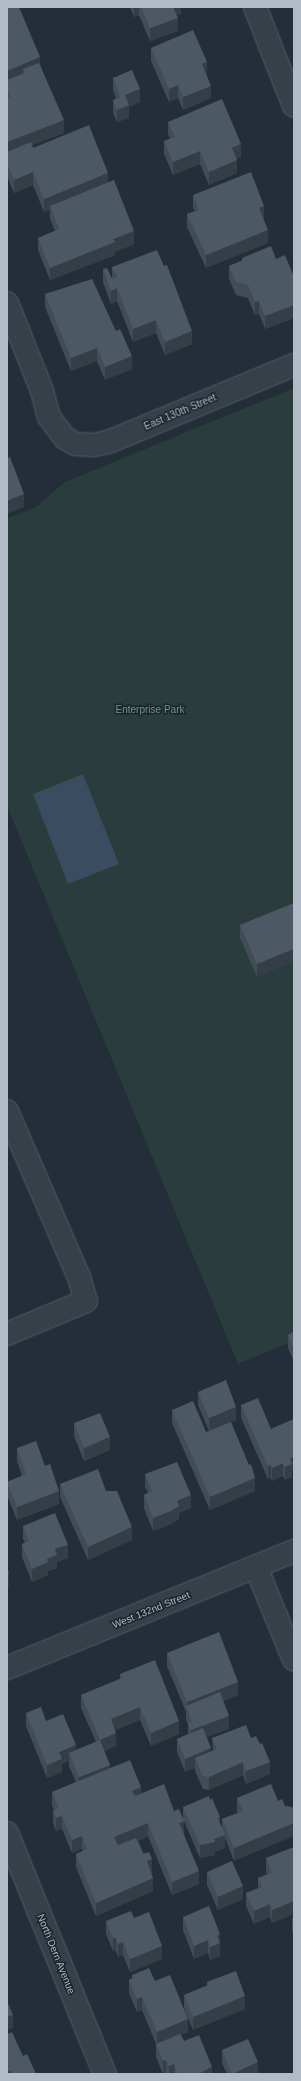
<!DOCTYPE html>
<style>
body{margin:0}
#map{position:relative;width:301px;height:2081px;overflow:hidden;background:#232e38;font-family:Arial,sans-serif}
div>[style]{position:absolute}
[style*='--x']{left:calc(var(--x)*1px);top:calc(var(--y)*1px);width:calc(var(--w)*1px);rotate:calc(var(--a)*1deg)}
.green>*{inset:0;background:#283d3c}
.water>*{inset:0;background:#394d61}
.roads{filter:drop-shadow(0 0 1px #555e67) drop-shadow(0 0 1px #555e67)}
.street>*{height:22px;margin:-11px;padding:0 11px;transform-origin:11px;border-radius:11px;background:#374049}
.wall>*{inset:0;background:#414c56}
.shaded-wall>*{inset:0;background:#353e46}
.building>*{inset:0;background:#4c5864}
span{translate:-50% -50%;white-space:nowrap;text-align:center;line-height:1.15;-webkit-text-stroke:3px #1c252e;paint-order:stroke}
.street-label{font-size:10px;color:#b2bbc5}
.park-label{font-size:10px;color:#719978}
.frame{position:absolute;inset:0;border:8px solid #b2bbc5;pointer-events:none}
</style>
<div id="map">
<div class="green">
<i style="clip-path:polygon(294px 388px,294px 1341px,238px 1364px,7px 806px,7px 519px,36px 507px,65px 482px)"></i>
</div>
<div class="water">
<i style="clip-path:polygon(83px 774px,119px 864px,68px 884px,33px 794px)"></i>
</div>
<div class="roads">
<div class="street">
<i style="--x:255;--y:7;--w:106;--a:68.5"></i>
<i style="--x:7;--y:303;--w:95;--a:68.3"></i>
<i style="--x:42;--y:391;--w:27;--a:75"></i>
<i style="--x:49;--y:417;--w:26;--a:53"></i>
<i style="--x:65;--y:438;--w:12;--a:31"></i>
<i style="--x:75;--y:444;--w:19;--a:3"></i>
<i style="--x:94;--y:445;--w:17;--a:-13"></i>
<i style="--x:111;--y:441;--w:198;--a:-22.6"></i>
<i style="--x:7;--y:1111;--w:181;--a:66.6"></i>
<i style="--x:79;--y:1277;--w:25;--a:74"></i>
<i style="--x:86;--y:1301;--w:86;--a:157.3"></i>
<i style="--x:256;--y:1567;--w:100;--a:67.8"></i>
<i style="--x:7;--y:1668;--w:310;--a:-22.2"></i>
<i style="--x:7;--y:1833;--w:260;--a:67.9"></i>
</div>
</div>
<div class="wall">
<i style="clip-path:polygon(7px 7px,40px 64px,64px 133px,32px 145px,33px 148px,108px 183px,134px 244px,115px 252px,115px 255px,50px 280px,38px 250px,38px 238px,55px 231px,50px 219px,50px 210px,44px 212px,33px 185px,14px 193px,7px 176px)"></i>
<i style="clip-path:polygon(130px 7px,181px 7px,181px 14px,177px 15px,178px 31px,150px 41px,139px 15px,134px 17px)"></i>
<i style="clip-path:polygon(151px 48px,207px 75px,211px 98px,183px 110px,178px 98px,169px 102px,151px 61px)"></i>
<i style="clip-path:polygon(113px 78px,140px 102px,129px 107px,129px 118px,117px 122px,113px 113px,113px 100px,116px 99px,113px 90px)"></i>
<i style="clip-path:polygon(168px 122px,241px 157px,236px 159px,237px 173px,209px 185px,200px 164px,173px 175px,164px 154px,164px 141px,170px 139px,168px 134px)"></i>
<i style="clip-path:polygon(193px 195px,264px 219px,263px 220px,268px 243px,206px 268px,187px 227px,187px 214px,195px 211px,193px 208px)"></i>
<i style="clip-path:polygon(242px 258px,276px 259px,294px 277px,294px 318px,265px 329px,259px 314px,255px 315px,248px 298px,236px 295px,229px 279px,229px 266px,242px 261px)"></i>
<i style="clip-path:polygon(112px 267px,192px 344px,165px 355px,156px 333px,133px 342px,117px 301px,111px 304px,103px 282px,103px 269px,112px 279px)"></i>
<i style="clip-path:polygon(45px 294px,132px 369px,105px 380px,97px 361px,71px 371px,45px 307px)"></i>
<i style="clip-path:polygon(294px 903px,257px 977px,240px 938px,240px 925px)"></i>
<i style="clip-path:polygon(294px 1332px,294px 1362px,288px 1348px,288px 1335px)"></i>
<i style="clip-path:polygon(198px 1392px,236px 1420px,231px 1422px,255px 1491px,210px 1510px,172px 1423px,172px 1410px,206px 1432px,230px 1422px,209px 1431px,198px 1405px)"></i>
<i style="clip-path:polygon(241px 1405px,271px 1429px,294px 1419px,294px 1470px,292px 1470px,292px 1477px,285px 1480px,283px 1476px,272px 1481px,271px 1478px,268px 1479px,241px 1418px)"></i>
<i style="clip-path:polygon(74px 1423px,110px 1450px,84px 1461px,74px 1436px)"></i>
<i style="clip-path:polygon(17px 1448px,45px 1466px,59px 1504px,17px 1520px,7px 1495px,7px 1482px,22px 1476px,17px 1461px)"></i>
<i style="clip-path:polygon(145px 1474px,191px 1508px,179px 1513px,179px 1519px,171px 1524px,153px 1531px,144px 1508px,144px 1495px,148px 1493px,145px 1487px)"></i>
<i style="clip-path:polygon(60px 1484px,106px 1491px,132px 1540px,88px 1560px,60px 1497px)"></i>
<i style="clip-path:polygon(23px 1526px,68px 1558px,57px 1562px,57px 1568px,48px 1571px,48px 1575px,32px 1582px,22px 1557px,22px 1544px,25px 1543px,23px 1539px)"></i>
<i style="clip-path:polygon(167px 1653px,238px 1695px,223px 1701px,229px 1729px,206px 1737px,211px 1752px,213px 1751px,212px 1738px,251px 1738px,270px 1774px,246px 1784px,243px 1775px,209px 1790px,203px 1789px,195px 1771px,195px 1768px,185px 1772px,177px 1752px,177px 1739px,188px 1734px,188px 1725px,186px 1719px,186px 1712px,167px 1666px)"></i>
<i style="clip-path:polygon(120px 1674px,179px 1734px,151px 1746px,140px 1720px,115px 1730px,116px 1746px,104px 1751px,110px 1768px,141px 1793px,174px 1811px,183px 1820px,183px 1807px,220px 1824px,222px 1829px,222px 1819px,238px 1813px,237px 1811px,237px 1798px,271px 1784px,234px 1861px,225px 1838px,225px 1848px,215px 1852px,215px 1855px,200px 1858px,184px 1821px,184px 1834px,199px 1884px,172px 1895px,148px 1836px,138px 1841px,152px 1872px,151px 1873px,153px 1891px,96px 1916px,76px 1867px,76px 1854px,83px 1851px,82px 1849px,72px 1853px,62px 1829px,56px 1831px,53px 1823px,53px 1811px,54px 1810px,52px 1805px,52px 1792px,76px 1782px,69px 1766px,69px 1761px,62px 1764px,62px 1772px,47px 1778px,26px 1726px,26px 1713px,46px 1721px,76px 1750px,96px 1742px,81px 1708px,81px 1695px,120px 1679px)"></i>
<i style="clip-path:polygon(294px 1847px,294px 1914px,272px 1923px,270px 1917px,254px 1924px,246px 1906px,246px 1893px,258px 1888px,258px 1878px,267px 1874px,266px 1871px,266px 1858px)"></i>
<i style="clip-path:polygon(207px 1872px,243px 1899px,218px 1910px,207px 1885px)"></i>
<i style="clip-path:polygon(183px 1917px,220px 1947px,220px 1956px,210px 1960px,208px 1953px,194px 1959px,183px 1930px)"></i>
<i style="clip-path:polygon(134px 1918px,162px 1959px,130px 1972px,123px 1955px,118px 1957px,116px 1951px,113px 1951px,106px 1934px,106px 1921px)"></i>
<i style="clip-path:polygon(292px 1918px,294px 1918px,294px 1936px,292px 1931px)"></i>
<i style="clip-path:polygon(132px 1975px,155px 1981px,188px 2032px,181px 2035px,184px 2041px,212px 2074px,167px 2074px,166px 2073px,163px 2074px,156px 2057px,156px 2044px,142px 2010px,137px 2012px,129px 1993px,129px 1980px,132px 1978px)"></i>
<i style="clip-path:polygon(207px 1982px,245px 2009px,193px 2030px,184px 2008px,184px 1995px,207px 1986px)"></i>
<i style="clip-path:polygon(294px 2010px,294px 2025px,293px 2024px,293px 2011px)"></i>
<i style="clip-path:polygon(222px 2050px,258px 2074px,227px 2074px,222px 2063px)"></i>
</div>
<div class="shaded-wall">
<i style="clip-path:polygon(7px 7px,15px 7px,7px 12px)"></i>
<i style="clip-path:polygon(134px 7px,139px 7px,139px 15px,134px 17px)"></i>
<i style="clip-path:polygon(172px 7px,181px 7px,181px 14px,172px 17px)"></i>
<i style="clip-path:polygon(178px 18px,178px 31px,150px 41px,150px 28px)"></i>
<i style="clip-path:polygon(40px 57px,40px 70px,25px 73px,23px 69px,23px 77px,7px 84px,7px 71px)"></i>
<i style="clip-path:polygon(207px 62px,207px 75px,202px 77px,202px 64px)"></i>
<i style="clip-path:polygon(178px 85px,178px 98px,169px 102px,169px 89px)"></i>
<i style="clip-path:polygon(211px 86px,211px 98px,183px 110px,183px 97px)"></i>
<i style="clip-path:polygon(140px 89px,140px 102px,129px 107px,129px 118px,117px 122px,117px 110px,125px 95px)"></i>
<i style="clip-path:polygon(64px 120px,64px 133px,7px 155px,7px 142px)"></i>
<i style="clip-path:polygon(241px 144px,241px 157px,232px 161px,232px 148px)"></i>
<i style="clip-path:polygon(200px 151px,200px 164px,173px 175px,173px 162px)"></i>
<i style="clip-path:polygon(237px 160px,237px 173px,209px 185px,209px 172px)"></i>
<i style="clip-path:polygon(33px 172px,33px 185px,14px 193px,14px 180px)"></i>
<i style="clip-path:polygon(108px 173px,108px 186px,50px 206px,50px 210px,44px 212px,44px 199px)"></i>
<i style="clip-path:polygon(264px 206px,264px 219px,259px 221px,259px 208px)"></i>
<i style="clip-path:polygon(268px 230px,268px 243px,206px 268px,206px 255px)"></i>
<i style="clip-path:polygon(134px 231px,134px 244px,115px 252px,115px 255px,50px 280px,50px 268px,113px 239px)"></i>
<i style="clip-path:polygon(117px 288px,117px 301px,111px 304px,111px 291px)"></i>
<i style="clip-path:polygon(259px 301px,259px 314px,255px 315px,255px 302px)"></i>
<i style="clip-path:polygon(294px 305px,294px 318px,265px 329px,265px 316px)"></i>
<i style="clip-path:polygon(156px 320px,156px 333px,133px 342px,133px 329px)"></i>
<i style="clip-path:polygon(192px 331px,192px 344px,165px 355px,165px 342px)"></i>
<i style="clip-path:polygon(97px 348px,97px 361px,71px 371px,71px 358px)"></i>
<i style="clip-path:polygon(132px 356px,132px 369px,105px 380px,105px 367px)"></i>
<i style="clip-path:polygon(24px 494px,24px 507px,7px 514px,7px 501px)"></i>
<i style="clip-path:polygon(294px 949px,294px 962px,257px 977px,257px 964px)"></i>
<i style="clip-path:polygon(236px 1407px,236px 1420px,209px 1431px,209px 1418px)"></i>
<i style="clip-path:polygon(110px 1437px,110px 1450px,84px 1461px,84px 1448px)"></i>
<i style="clip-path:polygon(294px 1457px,294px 1470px,292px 1470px,292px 1477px,285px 1480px,285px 1467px,290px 1458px)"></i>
<i style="clip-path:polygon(283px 1463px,283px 1476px,272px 1481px,272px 1468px)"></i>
<i style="clip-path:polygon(271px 1465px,271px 1478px,268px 1479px,268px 1466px)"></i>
<i style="clip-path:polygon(255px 1478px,255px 1491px,210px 1510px,210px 1497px)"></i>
<i style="clip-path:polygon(59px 1491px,59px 1504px,17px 1520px,17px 1507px)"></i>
<i style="clip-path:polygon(191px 1495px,191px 1508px,179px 1513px,179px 1519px,171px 1524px,153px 1531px,153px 1518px,177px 1501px)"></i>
<i style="clip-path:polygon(132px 1527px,132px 1540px,88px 1560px,88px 1547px)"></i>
<i style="clip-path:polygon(68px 1545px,68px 1558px,57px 1562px,57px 1568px,48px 1571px,48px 1575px,32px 1582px,32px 1569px,47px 1559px,55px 1549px)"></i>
<i style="clip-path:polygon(9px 1573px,9px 1586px,7px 1587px,7px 1574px)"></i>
<i style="clip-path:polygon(238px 1682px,238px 1695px,189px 1714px,187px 1709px,187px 1702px)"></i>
<i style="clip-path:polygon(140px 1707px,140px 1720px,111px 1732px,111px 1719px)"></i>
<i style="clip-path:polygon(229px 1716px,229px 1729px,191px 1743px,191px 1730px)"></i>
<i style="clip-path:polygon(179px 1721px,179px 1734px,151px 1746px,151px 1733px)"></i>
<i style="clip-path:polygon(116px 1733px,116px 1746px,100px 1753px,100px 1740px)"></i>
<i style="clip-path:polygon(76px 1745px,76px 1758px,69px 1753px,69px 1761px,62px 1764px,62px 1772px,47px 1778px,47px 1765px,59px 1752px)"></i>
<i style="clip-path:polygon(211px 1748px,211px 1761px,195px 1758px,195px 1768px,185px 1772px,185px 1759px)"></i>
<i style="clip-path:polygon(243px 1762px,243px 1775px,209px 1790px,209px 1777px)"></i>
<i style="clip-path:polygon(270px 1762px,270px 1774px,246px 1784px,246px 1771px)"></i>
<i style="clip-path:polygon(110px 1765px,110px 1778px,79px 1790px,79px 1777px)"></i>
<i style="clip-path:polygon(141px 1787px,141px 1800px,132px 1804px,132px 1791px)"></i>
<i style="clip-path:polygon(62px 1816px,62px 1829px,56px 1831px,56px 1818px)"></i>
<i style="clip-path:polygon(220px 1817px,220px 1830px,218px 1818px)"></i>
<i style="clip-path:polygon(293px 1819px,294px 1819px,294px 1836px,234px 1861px,234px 1848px)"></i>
<i style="clip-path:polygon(184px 1821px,184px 1834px,179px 1823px)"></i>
<i style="clip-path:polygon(148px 1823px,148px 1836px,114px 1850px,114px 1837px)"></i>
<i style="clip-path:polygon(225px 1835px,225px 1848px,215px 1852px,215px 1855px,200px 1858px,200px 1845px)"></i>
<i style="clip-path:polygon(82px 1836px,82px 1849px,72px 1853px,72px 1840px)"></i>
<i style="clip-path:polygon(152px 1859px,152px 1872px,147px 1874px,147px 1861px)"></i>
<i style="clip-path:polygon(199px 1871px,199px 1884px,172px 1895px,172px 1882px)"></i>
<i style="clip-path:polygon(153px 1878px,153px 1891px,96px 1916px,96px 1903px)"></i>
<i style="clip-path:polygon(243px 1886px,243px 1899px,218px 1910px,218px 1897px)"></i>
<i style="clip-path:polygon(294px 1901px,294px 1914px,272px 1923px,272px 1910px)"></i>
<i style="clip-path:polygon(270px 1904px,270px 1917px,254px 1924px,254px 1911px)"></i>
<i style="clip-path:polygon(220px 1934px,220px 1956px,210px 1960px,210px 1947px,217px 1936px)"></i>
<i style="clip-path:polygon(113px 1938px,116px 1938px,116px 1951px,113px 1951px)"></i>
<i style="clip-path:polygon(208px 1940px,208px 1953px,194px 1959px,194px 1946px)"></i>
<i style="clip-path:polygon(123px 1942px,123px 1955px,118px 1957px,118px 1944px)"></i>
<i style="clip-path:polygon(162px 1946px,162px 1959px,130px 1972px,130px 1959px)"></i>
<i style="clip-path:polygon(245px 1996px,245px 2009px,193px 2030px,193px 2017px)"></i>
<i style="clip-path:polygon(142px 1997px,142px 2010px,137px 2012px,137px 1999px)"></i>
<i style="clip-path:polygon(13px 2015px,13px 2028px,7px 2030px,7px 2017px)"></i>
<i style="clip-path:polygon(188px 2019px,188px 2032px,157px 2045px,157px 2032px)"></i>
<i style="clip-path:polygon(166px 2060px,166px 2073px,163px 2074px,163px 2061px)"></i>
<i style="clip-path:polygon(258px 2062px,258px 2074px,232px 2074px)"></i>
<i style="clip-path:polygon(174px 2064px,174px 2074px,169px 2074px,169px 2066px)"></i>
<i style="clip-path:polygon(212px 2067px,212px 2074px,198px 2074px)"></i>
<i style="clip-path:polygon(10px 2071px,10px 2074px,7px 2074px,7px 2072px)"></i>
</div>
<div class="building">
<i style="clip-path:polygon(13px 7px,19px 7px,40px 57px,7px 71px,7px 9px)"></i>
<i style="clip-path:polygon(141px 7px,173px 7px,178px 18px,150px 28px)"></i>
<i style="clip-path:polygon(193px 30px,207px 62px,202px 64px,211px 86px,183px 97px,178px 85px,169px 89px,151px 48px)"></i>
<i style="clip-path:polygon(39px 63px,64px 120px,7px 142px,7px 107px,8px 106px,7px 103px,7px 98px,10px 97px,7px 90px,7px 80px,25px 73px,23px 69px)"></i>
<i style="clip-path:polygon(132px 70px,140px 89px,125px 95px,129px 105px,117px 110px,113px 100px,120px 97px,113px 78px)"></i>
<i style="clip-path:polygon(222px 99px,241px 144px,232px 148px,237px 160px,209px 172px,200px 151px,173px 162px,164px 141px,175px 137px,168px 122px)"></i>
<i style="clip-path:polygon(89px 125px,108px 173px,44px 199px,33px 172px,14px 180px,7px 163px,7px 152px,31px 142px,33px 148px)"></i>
<i style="clip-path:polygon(251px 172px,264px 206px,259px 208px,268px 230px,206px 255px,187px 214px,199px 210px,193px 195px)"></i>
<i style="clip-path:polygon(114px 180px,134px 231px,113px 239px,115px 242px,50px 268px,38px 238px,59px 229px,50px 206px)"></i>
<i style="clip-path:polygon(271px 246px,276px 259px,285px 255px,294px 277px,294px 305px,265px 316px,259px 301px,255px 302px,248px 285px,236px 282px,229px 266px,243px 260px,242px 258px)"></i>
<i style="clip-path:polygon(157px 250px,164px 266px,167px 265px,192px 331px,165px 342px,156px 320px,133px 329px,117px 288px,111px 291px,103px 269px,107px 268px,112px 279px,117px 277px,112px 267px)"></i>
<i style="clip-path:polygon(92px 279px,116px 331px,120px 329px,132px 356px,105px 367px,97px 348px,71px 358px,45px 294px)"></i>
<i style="clip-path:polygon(10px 457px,24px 494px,7px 501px,7px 458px)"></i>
<i style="clip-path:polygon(294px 903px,294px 949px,257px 964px,240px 925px)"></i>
<i style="clip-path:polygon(294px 1332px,294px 1349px,288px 1335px)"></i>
<i style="clip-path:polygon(226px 1380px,236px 1407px,209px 1418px,198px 1392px)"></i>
<i style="clip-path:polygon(258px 1398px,271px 1429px,294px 1419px,294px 1457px,290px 1458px,292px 1464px,285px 1467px,283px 1463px,272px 1468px,271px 1465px,268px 1466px,241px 1405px)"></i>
<i style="clip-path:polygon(193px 1401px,206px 1432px,231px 1422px,249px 1465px,251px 1464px,255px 1478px,210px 1497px,172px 1410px)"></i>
<i style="clip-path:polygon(100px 1413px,110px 1437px,84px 1448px,74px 1423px)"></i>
<i style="clip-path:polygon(36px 1441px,45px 1466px,50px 1464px,59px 1491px,17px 1507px,7px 1482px,26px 1474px,17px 1448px)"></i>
<i style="clip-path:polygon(177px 1462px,191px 1495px,177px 1501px,179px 1506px,171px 1511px,153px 1518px,144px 1495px,152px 1491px,145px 1474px)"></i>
<i style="clip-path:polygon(98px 1469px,106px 1491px,117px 1491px,132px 1527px,88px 1547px,60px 1484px)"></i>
<i style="clip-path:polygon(55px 1513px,68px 1545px,55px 1549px,57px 1555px,47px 1559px,48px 1562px,32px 1569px,22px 1544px,29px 1541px,23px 1526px)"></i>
<i style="clip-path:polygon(7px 1567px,9px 1573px,7px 1574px)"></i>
<i style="clip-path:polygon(219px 1632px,238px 1682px,187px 1702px,167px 1653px)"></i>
<i style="clip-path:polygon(155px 1660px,179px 1721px,151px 1733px,140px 1707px,111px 1719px,116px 1733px,100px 1740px,81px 1695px,122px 1678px,120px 1674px)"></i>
<i style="clip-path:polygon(220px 1692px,229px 1716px,191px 1730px,188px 1723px,192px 1722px,186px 1706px)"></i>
<i style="clip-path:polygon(41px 1707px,46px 1721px,63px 1714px,76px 1745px,59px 1752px,62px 1759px,47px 1765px,26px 1713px)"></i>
<i style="clip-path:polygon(246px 1725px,251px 1738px,256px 1736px,260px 1744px,262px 1743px,270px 1762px,246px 1771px,243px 1762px,209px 1777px,203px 1776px,195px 1758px,217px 1749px,212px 1738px)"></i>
<i style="clip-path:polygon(203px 1728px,211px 1748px,185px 1759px,177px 1739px)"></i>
<i style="clip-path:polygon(100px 1740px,110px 1765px,79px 1777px,69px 1753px)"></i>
<i style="clip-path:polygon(130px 1760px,141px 1787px,132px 1791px,135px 1796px,164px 1784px,174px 1811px,179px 1809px,184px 1821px,179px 1823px,199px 1871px,172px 1882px,148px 1823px,114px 1837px,118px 1845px,136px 1838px,143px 1854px,149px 1852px,152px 1859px,147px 1861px,153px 1878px,96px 1903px,76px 1854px,87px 1849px,82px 1836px,72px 1840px,62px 1816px,56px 1818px,53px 1811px,59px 1808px,52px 1792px)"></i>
<i style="clip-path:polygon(271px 1784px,278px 1801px,282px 1799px,285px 1806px,292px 1807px,294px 1811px,294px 1819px,293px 1819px,294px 1823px,234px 1848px,222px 1819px,243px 1811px,237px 1798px)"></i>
<i style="clip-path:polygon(209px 1796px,210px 1800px,212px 1798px,220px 1817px,218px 1818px,225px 1835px,214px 1839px,215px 1842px,200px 1845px,183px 1807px)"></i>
<i style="clip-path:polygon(294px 1847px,294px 1901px,272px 1910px,270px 1904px,254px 1911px,246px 1893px,262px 1887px,258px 1878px,272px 1873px,266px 1858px)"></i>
<i style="clip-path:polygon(232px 1861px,243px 1886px,218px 1897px,207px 1872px)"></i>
<i style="clip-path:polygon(209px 1906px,220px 1934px,217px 1936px,220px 1943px,210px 1947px,208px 1940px,194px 1946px,183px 1917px)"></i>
<i style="clip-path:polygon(131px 1911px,134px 1918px,149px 1912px,162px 1946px,130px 1959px,123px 1942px,118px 1944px,116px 1938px,113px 1938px,106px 1921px)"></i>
<i style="clip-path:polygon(292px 1918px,294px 1918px,294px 1924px)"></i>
<i style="clip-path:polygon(149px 1968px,155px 1981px,170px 1975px,188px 2019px,157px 2032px,142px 1997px,137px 1999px,129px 1980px,133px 1978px,132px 1975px)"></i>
<i style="clip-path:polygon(236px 1971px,245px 1996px,193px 2017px,184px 1995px,208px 1985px,207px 1982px)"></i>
<i style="clip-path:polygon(7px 2001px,13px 2015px,7px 2017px)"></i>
<i style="clip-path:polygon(12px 2032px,23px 2056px,27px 2054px,36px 2074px,12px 2074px,10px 2071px,7px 2072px,7px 2034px)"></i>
<i style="clip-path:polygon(180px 2034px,184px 2041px,199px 2035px,212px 2067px,198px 2074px,178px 2074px,174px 2064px,169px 2066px,166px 2060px,163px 2061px,156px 2044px)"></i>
<i style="clip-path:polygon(248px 2039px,258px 2062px,232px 2074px,222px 2050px)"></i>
</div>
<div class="street-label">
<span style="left:180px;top:412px;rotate:-23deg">East 130th Street</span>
<span style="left:151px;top:1610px;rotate:-22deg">West 132nd Street</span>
<span style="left:56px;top:1954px;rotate:68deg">North Dern Avenue</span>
</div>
<div class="park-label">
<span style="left:150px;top:710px">Enterprise Park</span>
</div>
<div class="frame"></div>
</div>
